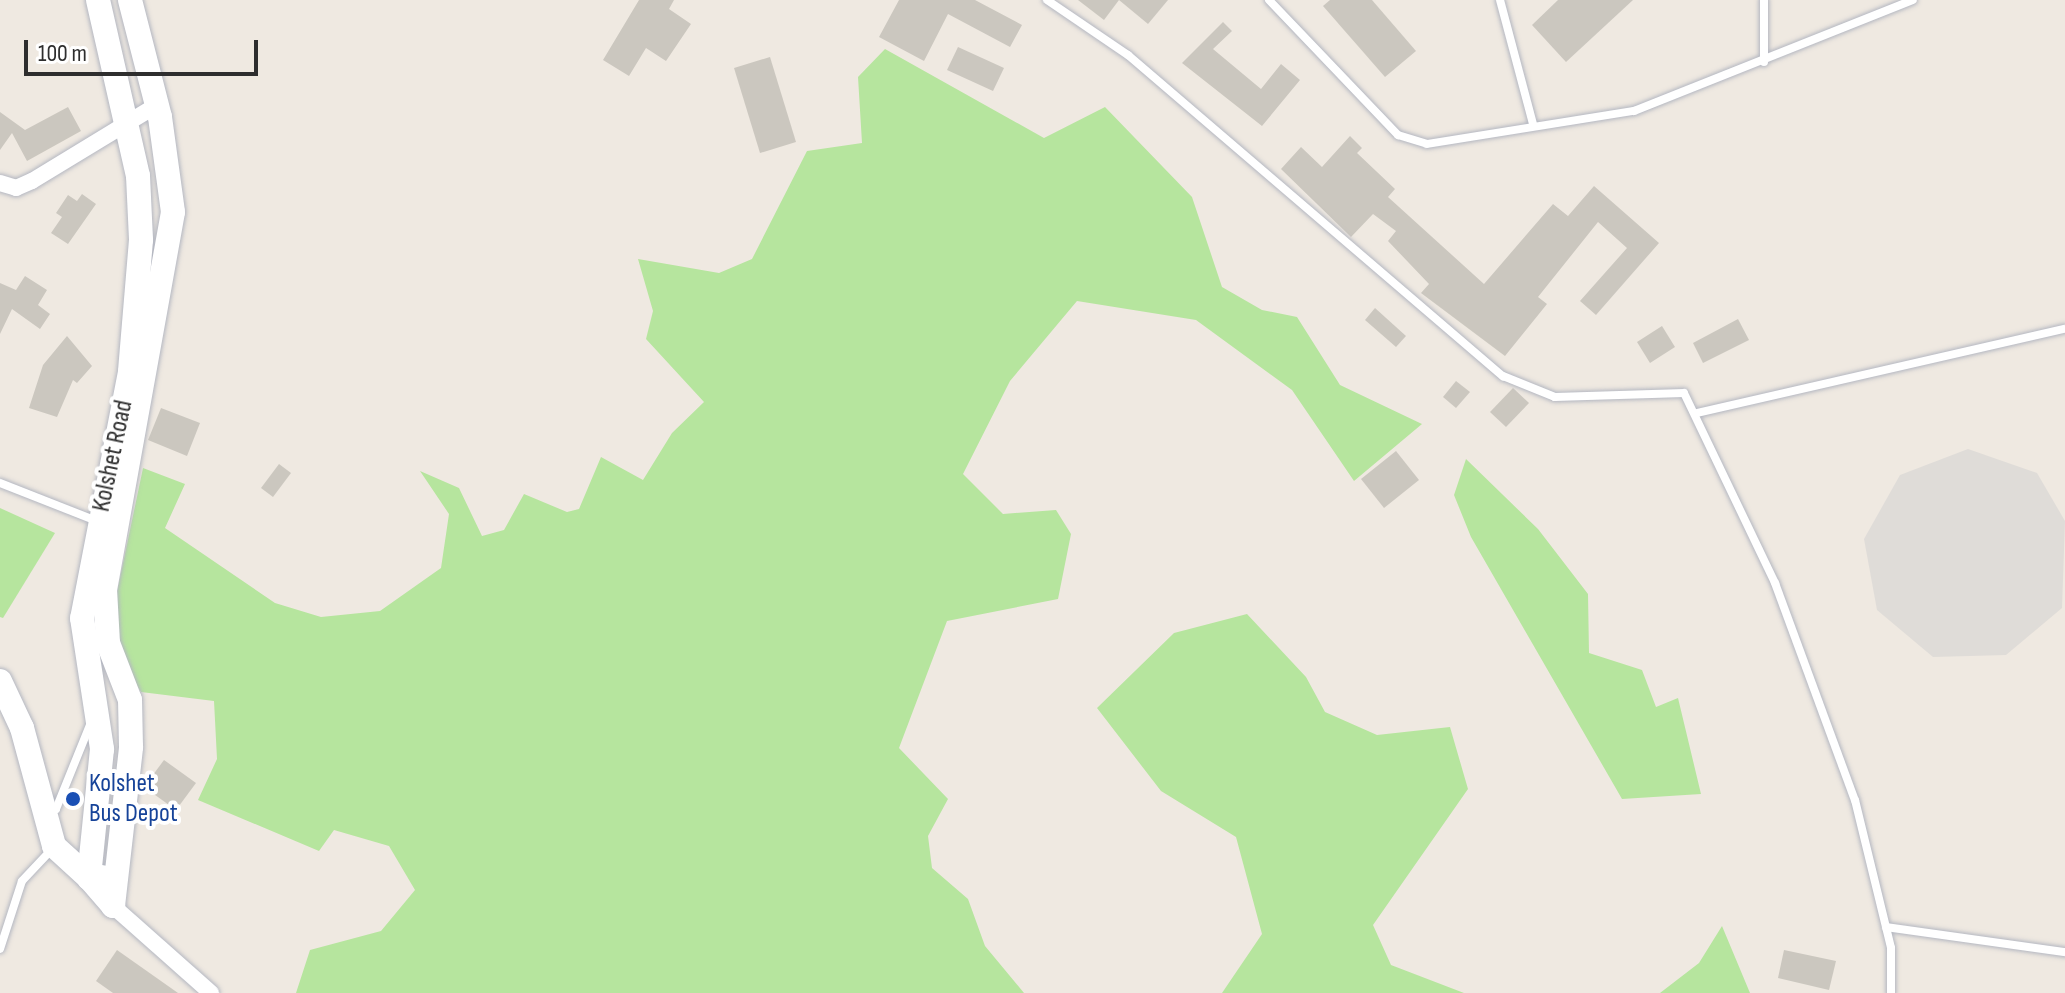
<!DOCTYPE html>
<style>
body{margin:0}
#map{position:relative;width:2065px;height:993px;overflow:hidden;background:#efe9e1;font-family:"Sofia Sans Condensed",sans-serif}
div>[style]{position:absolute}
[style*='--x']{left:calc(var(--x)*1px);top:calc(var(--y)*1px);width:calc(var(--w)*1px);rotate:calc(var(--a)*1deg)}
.green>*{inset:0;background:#b6e59e}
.plaza>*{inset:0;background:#dfdcd8}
.building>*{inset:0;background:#cbc7bf}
.roads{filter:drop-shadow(0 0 2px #b4b7c1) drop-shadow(0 0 2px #b4b7c1)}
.lane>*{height:8px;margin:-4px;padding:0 4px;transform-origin:4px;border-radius:4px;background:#fff}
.street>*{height:16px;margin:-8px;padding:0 8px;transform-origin:8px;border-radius:8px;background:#fff}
.secondary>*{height:24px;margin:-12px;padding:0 12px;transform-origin:12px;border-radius:12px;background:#fff}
.dots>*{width:22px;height:22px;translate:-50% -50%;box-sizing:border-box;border:4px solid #fff;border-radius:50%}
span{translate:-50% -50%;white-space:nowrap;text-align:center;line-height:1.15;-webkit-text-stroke:8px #fff;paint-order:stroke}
.street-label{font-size:26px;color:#2e2e2e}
.transit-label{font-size:26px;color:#164399}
.left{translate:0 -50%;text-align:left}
.scale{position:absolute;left:24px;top:40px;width:234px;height:36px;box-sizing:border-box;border:4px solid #2e2e2e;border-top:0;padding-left:10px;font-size:24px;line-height:28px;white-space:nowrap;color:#2e2e2e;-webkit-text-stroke:6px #fff;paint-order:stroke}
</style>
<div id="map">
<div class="green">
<i style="clip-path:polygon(885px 49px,1044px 138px,1105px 107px,1192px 197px,1222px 287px,1262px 310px,1297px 317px,1340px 385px,1422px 424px,1354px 481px,1292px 390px,1196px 320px,1077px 301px,1010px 381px,963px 474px,1003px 514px,1056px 510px,1071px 534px,1058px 599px,947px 621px,899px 748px,948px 799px,928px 836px,932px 868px,968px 899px,985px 946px,1024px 993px,296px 993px,310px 950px,381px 931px,415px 890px,389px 846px,334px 830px,319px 851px,198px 800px,217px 759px,214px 701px,141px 692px,124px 665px,113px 611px,143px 468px,185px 484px,165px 528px,275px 603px,321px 617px,380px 611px,441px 568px,449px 514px,420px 471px,459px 488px,482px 536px,504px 530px,524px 494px,567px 512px,579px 509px,601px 457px,643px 480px,672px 433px,704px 402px,646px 339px,653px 311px,638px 259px,719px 273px,752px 259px,807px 151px,862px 143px,858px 77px)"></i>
<i style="clip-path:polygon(1466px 459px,1538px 529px,1588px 594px,1589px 653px,1642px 670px,1656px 707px,1678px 698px,1701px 794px,1622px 799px,1471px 537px,1454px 495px)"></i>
<i style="clip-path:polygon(0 508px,55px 533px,3px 618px,0 617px)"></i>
<i style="clip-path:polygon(1247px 614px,1306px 677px,1325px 712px,1377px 735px,1450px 727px,1468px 789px,1373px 925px,1391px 965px,1464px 993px,1222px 993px,1262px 934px,1236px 837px,1161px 791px,1097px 708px,1174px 633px)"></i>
<i style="clip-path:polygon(1722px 926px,1750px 993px,1660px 993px,1699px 963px)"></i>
</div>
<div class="plaza">
<i style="clip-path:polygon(1968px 449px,2037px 473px,2065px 521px,2062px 608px,2006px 655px,1933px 657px,1877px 610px,1864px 539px,1900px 475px)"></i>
</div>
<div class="building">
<i style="clip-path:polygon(639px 0,674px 0,669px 9px,691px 24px,666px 61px,646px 48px,629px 76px,603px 60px)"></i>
<i style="clip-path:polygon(899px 0,975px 0,1022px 25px,1010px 47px,948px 14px,924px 61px,879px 37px)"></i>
<i style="clip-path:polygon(1078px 0,1119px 0,1104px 20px)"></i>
<i style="clip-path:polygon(1119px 0,1168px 0,1148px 24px)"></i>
<i style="clip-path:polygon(1330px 0,1372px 0,1416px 51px,1385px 77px,1323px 6px)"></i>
<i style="clip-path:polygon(1558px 0,1633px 0,1566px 62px,1532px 25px)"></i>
<i style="clip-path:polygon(1223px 22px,1232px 31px,1213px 49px,1261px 89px,1281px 64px,1300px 80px,1262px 126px,1182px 63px)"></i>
<i style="clip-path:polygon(958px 47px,1004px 68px,993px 91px,947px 70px)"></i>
<i style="clip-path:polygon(770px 57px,796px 142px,760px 153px,734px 68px)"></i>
<i style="clip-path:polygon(68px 107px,81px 131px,27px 161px,12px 133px,0 150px,0 112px,25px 130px)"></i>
<i style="clip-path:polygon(1350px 136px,1362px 148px,1357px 153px,1395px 189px,1388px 197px,1484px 284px,1553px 204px,1568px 216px,1594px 186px,1659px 243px,1596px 315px,1580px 301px,1627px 248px,1598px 222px,1538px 297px,1547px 304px,1505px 356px,1421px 293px,1429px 284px,1388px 241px,1396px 231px,1373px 214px,1351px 237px,1281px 169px,1301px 147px,1322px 167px)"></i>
<i style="clip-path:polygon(82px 194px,96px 204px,68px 244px,51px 233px,62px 217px,56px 213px,68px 195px,77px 201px)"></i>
<i style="clip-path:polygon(25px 276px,47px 290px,38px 305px,50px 314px,40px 329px,12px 309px,0 334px,0 283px,16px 290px)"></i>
<i style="clip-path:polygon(1375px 308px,1406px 336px,1396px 347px,1365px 320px)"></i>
<i style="clip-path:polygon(1738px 319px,1749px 340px,1703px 363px,1693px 343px)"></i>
<i style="clip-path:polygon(1662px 326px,1675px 347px,1650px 363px,1637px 342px)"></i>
<i style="clip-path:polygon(67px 336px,92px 366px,77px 383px,73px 380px,57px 417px,29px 408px,43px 365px)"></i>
<i style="clip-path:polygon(1456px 381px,1470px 392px,1456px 408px,1443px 397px)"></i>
<i style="clip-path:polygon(1513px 388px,1529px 403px,1506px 427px,1490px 412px)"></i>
<i style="clip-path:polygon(161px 408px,200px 423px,187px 456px,148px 440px)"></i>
<i style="clip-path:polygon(1396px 451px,1419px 480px,1384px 508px,1361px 479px)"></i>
<i style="clip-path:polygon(279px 464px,291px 473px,273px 497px,261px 488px)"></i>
<i style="clip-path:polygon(164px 760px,196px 783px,176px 810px,144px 787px)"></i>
<i style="clip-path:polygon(117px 950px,178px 993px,113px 993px,96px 981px)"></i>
<i style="clip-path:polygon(1784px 950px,1836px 961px,1829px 990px,1778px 978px)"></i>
</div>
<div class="roads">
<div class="lane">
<i style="--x:1047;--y:0;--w:98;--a:34.2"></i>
<i style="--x:1128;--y:55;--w:494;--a:40.6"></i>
<i style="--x:1503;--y:376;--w:56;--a:22"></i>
<i style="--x:1555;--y:397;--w:129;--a:-1.8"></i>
<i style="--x:1684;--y:393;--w:211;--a:64.4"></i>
<i style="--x:1775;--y:583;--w:231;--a:69.8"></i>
<i style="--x:1855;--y:800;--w:152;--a:76.3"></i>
<i style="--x:1891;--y:948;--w:45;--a:90"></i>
<i style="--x:1269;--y:0;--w:187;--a:46.3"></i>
<i style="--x:1398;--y:135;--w:30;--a:17"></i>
<i style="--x:1427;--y:144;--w:210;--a:-9.1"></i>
<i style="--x:1634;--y:111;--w:300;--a:-21.7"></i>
<i style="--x:1500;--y:0;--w:128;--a:75.1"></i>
<i style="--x:1764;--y:0;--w:62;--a:90"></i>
<i style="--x:1697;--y:413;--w:377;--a:-12.9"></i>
<i style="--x:0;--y:483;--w:104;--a:21.4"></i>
<i style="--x:47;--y:809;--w:9;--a:0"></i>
<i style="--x:56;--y:809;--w:96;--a:-68"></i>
<i style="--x:1886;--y:927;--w:181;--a:8"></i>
<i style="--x:0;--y:949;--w:71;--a:-72.1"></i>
<i style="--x:22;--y:881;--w:47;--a:-46.7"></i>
</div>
<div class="street">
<i style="--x:0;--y:183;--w:17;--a:17"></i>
<i style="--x:16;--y:188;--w:17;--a:-24"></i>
<i style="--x:32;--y:181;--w:146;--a:-31.3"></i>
<i style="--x:113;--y:906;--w:131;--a:41.6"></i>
</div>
<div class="secondary">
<i style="--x:98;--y:0;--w:180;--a:77.2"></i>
<i style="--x:138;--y:176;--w:64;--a:87.3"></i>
<i style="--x:141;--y:240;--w:132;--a:94.8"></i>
<i style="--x:130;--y:372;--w:251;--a:101"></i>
<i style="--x:82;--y:618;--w:133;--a:81.3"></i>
<i style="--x:102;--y:749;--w:130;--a:95.8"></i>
<i style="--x:89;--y:878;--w:37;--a:49"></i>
<i style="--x:0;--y:681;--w:52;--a:64.9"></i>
<i style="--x:22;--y:728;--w:122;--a:74.8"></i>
<i style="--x:54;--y:846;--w:47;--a:42.4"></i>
<i style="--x:89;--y:878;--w:13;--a:-4"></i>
<i style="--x:113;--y:906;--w:160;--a:-83.5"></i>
<i style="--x:131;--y:747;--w:47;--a:-91.2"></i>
<i style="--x:130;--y:700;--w:61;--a:-111.1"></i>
<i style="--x:108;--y:643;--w:53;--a:-93.2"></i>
<i style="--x:105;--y:590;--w:384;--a:-79.8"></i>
<i style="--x:173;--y:212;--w:96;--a:-97.8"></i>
<i style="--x:160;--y:117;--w:121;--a:-104.4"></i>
</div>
</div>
<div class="dots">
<i style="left:73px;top:799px;background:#1a4fb4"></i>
</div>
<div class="street-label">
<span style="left:113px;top:456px;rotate:-78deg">Kolshet Road</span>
</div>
<div class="transit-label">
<span class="left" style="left:89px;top:799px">Kolshet<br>Bus Depot</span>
</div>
<div class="scale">100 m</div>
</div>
